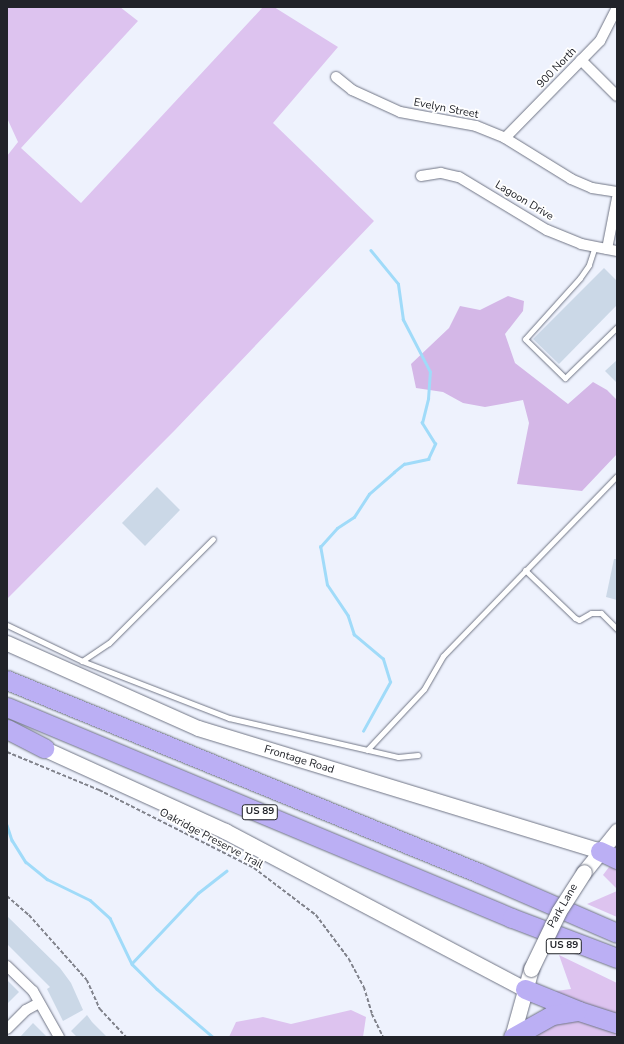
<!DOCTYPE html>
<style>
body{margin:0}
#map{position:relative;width:624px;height:1044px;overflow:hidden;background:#eef2fd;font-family:"Nunito Sans",sans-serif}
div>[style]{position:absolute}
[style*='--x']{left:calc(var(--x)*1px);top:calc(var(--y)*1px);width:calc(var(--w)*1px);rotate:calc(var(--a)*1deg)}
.green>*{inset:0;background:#ddc3ef}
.forest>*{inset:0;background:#d4b7e7}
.stream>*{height:2.5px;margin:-1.25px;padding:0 1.25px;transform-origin:1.25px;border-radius:1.25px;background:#a0dbf9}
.building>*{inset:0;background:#cbd8e7}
.path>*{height:1.5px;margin-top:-0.75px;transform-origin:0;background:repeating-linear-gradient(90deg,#80828b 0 4px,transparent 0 6px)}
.roads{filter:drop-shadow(0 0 1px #707585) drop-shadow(0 0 1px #707585)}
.service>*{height:5px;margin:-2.5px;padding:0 2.5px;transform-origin:2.5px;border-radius:2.5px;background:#fff}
.minor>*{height:10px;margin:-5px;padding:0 5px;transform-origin:5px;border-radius:5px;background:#fff}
.secondary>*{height:15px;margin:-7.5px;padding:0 7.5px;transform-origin:7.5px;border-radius:7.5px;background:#fff}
.motorway>*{height:19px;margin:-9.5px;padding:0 9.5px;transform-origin:9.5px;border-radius:9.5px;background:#bbaff4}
.bridges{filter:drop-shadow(0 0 1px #707585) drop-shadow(0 0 1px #707585)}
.secondary-bridge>*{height:15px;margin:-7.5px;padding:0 7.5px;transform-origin:7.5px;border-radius:7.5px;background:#fff}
span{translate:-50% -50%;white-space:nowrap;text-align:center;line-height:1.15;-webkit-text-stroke:3.5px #fff;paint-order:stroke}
.shield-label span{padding:1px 3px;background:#fff;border:1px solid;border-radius:3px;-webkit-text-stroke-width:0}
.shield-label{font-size:10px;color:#212329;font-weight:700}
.street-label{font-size:11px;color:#212329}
.frame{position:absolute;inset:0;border:8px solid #212329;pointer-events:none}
</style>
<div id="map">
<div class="green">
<i style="clip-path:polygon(7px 7px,120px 7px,138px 21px,21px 148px,81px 203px,263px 7px,274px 7px,338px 47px,273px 123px,374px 221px,175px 430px,7px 599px,7px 156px,18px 142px,7px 118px)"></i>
<i style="clip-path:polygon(609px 867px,617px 868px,617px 889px,603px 875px)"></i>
<i style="clip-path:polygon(617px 891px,617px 917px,587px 904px)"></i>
<i style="clip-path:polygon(559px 955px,617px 983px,617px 1015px,558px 994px,556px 991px,571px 989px)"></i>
<i style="clip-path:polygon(351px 1010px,366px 1017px,363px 1037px,229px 1037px,236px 1022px,263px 1017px,291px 1024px)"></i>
<i style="clip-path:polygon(575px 1020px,617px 1032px,617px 1037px,536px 1037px,538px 1030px,545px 1024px)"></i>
</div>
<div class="forest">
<i style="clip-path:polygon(508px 296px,524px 301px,523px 311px,505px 334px,515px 363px,568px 404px,593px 382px,607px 390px,617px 400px,617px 454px,582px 491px,517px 484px,529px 423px,523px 400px,485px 407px,463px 403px,443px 392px,416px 388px,411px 364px,449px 328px,460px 306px,480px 310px)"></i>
</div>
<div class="stream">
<i style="--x:363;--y:731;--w:56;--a:-61.1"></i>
<i style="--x:390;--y:682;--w:24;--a:-107"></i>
<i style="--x:383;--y:659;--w:38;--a:-140"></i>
<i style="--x:354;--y:635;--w:20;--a:-108"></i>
<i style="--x:348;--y:616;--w:37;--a:-124"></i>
<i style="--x:327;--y:585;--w:39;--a:-100"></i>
<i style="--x:320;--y:547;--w:25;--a:-48"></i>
<i style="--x:337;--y:528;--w:20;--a:-33"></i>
<i style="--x:354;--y:517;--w:27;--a:-57"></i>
<i style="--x:369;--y:494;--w:33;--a:-41"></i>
<i style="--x:394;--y:472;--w:13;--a:-39"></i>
<i style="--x:404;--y:464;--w:25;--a:-12"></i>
<i style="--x:428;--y:459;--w:17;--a:-65"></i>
<i style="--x:435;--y:444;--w:25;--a:-122"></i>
<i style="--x:422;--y:423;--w:25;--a:-76"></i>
<i style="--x:428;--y:399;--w:27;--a:-86"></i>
<i style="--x:430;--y:372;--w:59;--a:-117.4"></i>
<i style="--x:403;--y:320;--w:36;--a:-98"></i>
<i style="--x:398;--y:284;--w:43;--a:-129.3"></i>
<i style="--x:7;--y:825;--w:16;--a:72"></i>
<i style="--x:12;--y:840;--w:26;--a:58"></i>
<i style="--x:26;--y:862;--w:27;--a:39"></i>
<i style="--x:47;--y:879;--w:48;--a:26"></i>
<i style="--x:90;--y:900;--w:27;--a:42"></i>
<i style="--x:110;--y:918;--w:51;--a:64.4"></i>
<i style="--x:132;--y:964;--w:35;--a:45"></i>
<i style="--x:157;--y:989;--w:74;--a:40.6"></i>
<i style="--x:132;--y:963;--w:96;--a:-46.7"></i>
<i style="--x:198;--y:893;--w:36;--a:-38"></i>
</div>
<div class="building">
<i style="clip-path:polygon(604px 268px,617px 281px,617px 305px,559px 364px,533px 339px)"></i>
<i style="clip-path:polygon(617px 360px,617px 383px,605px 371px)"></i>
<i style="clip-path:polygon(157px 487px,180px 510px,145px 546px,122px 523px)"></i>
<i style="clip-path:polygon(614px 559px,617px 559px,617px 600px,606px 597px)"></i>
<i style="clip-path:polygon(7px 916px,60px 968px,71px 983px,83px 1010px,63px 1021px,47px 989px,50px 987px,7px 944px)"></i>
<i style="clip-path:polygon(7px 980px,19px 992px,7px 1004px)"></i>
<i style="clip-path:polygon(87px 1015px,92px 1022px,107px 1037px,77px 1037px,71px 1031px)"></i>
<i style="clip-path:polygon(33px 1023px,47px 1037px,20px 1037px)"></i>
</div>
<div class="path">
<i style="--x:7;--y:752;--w:100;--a:22.4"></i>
<i style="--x:99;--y:790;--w:174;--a:26.7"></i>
<i style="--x:254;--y:868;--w:78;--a:37.2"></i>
<i style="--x:316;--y:915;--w:55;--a:53.1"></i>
<i style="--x:349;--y:959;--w:32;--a:62"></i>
<i style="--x:364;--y:987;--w:28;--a:73"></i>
<i style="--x:372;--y:1014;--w:25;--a:64"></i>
<i style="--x:7;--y:896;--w:29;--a:41"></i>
<i style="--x:29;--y:915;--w:87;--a:48.3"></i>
<i style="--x:87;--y:980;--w:32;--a:66"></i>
<i style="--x:100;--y:1009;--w:38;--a:47"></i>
</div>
<div class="roads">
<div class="service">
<i style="--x:595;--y:246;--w:20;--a:108"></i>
<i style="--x:589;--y:265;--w:16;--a:125"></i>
<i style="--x:580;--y:278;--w:82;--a:132"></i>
<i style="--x:525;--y:339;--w:56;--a:44.3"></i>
<i style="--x:565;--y:378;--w:73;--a:-44.4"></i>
<i style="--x:525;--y:570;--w:69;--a:43.8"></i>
<i style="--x:575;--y:618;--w:4;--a:27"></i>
<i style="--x:579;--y:620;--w:14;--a:-30"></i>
<i style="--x:591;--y:613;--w:10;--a:0"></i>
<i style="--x:601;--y:613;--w:23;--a:45"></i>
<i style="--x:7;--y:625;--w:83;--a:25.6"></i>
<i style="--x:82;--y:661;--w:158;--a:21.2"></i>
<i style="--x:229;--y:718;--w:173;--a:13"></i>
<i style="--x:398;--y:757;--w:20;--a:-6"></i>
<i style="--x:82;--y:661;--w:32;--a:-34"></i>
<i style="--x:109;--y:643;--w:147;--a:-45"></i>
<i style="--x:367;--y:750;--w:83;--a:-46.9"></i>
<i style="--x:424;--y:689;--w:38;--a:-60"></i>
<i style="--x:443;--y:656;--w:250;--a:-46"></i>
</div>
<div class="minor">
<i style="--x:581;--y:60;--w:51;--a:45"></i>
<i style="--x:336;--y:77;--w:21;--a:39"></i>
<i style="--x:352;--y:90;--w:53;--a:24.6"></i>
<i style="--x:400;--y:112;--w:77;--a:10.4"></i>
<i style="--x:476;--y:126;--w:31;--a:22"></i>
<i style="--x:505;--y:138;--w:78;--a:31.8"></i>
<i style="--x:571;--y:179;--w:23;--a:23"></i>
<i style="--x:592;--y:188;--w:25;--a:9"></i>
<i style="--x:505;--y:138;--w:136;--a:-45.6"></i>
<i style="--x:600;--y:41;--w:38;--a:-63"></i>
<i style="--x:421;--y:176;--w:20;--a:-9"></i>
<i style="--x:441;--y:173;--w:18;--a:13"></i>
<i style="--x:459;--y:177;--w:103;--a:31.1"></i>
<i style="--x:547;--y:230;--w:37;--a:22"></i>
<i style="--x:581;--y:244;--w:37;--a:11"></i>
<i style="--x:607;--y:249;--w:52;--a:-78.9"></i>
<i style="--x:7;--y:966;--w:36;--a:44"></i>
<i style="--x:33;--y:991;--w:53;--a:60.5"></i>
<i style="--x:7;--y:1029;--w:27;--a:-45"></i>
<i style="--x:26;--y:1010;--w:15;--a:-28"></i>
</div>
<div class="secondary">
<i style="--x:7;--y:643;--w:209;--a:24"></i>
<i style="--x:198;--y:728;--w:420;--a:17"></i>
<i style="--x:34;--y:744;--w:210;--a:24.5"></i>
<i style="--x:225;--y:831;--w:339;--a:27.8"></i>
<i style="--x:584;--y:872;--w:53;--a:-51.2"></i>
<i style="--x:512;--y:1037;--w:71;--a:-74.4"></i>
</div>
<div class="motorway">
<i style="--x:7;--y:680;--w:510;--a:22.24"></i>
<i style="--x:479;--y:873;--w:150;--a:23.5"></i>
<i style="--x:7;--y:707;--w:547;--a:22.68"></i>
<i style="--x:512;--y:918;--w:112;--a:20.9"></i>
<i style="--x:7;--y:729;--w:42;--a:27.2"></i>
<i style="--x:600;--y:851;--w:19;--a:25"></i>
<i style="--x:525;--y:989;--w:58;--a:22.2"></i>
<i style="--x:579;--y:1011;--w:40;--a:18"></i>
<i style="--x:513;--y:1037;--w:45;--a:-29.4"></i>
<i style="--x:552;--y:1015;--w:25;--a:-9"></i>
</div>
</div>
<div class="bridges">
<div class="secondary-bridge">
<i style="--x:531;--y:969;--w:64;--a:-64.2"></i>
<i style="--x:559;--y:911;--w:46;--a:-57.3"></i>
</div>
</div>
<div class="shield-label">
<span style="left:260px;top:812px">US 89</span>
<span style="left:564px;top:946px">US 89</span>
</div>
<div class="street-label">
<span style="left:557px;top:68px;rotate:-46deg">900 North</span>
<span style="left:446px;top:109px;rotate:11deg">Evelyn Street</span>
<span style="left:524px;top:201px;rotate:31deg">Lagoon Drive</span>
<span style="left:299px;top:760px;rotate:17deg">Frontage Road</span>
<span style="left:211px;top:839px;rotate:28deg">Oakridge Preserve Trail</span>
<span style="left:563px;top:906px;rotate:-60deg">Park Lane</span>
</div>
<div class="frame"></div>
</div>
